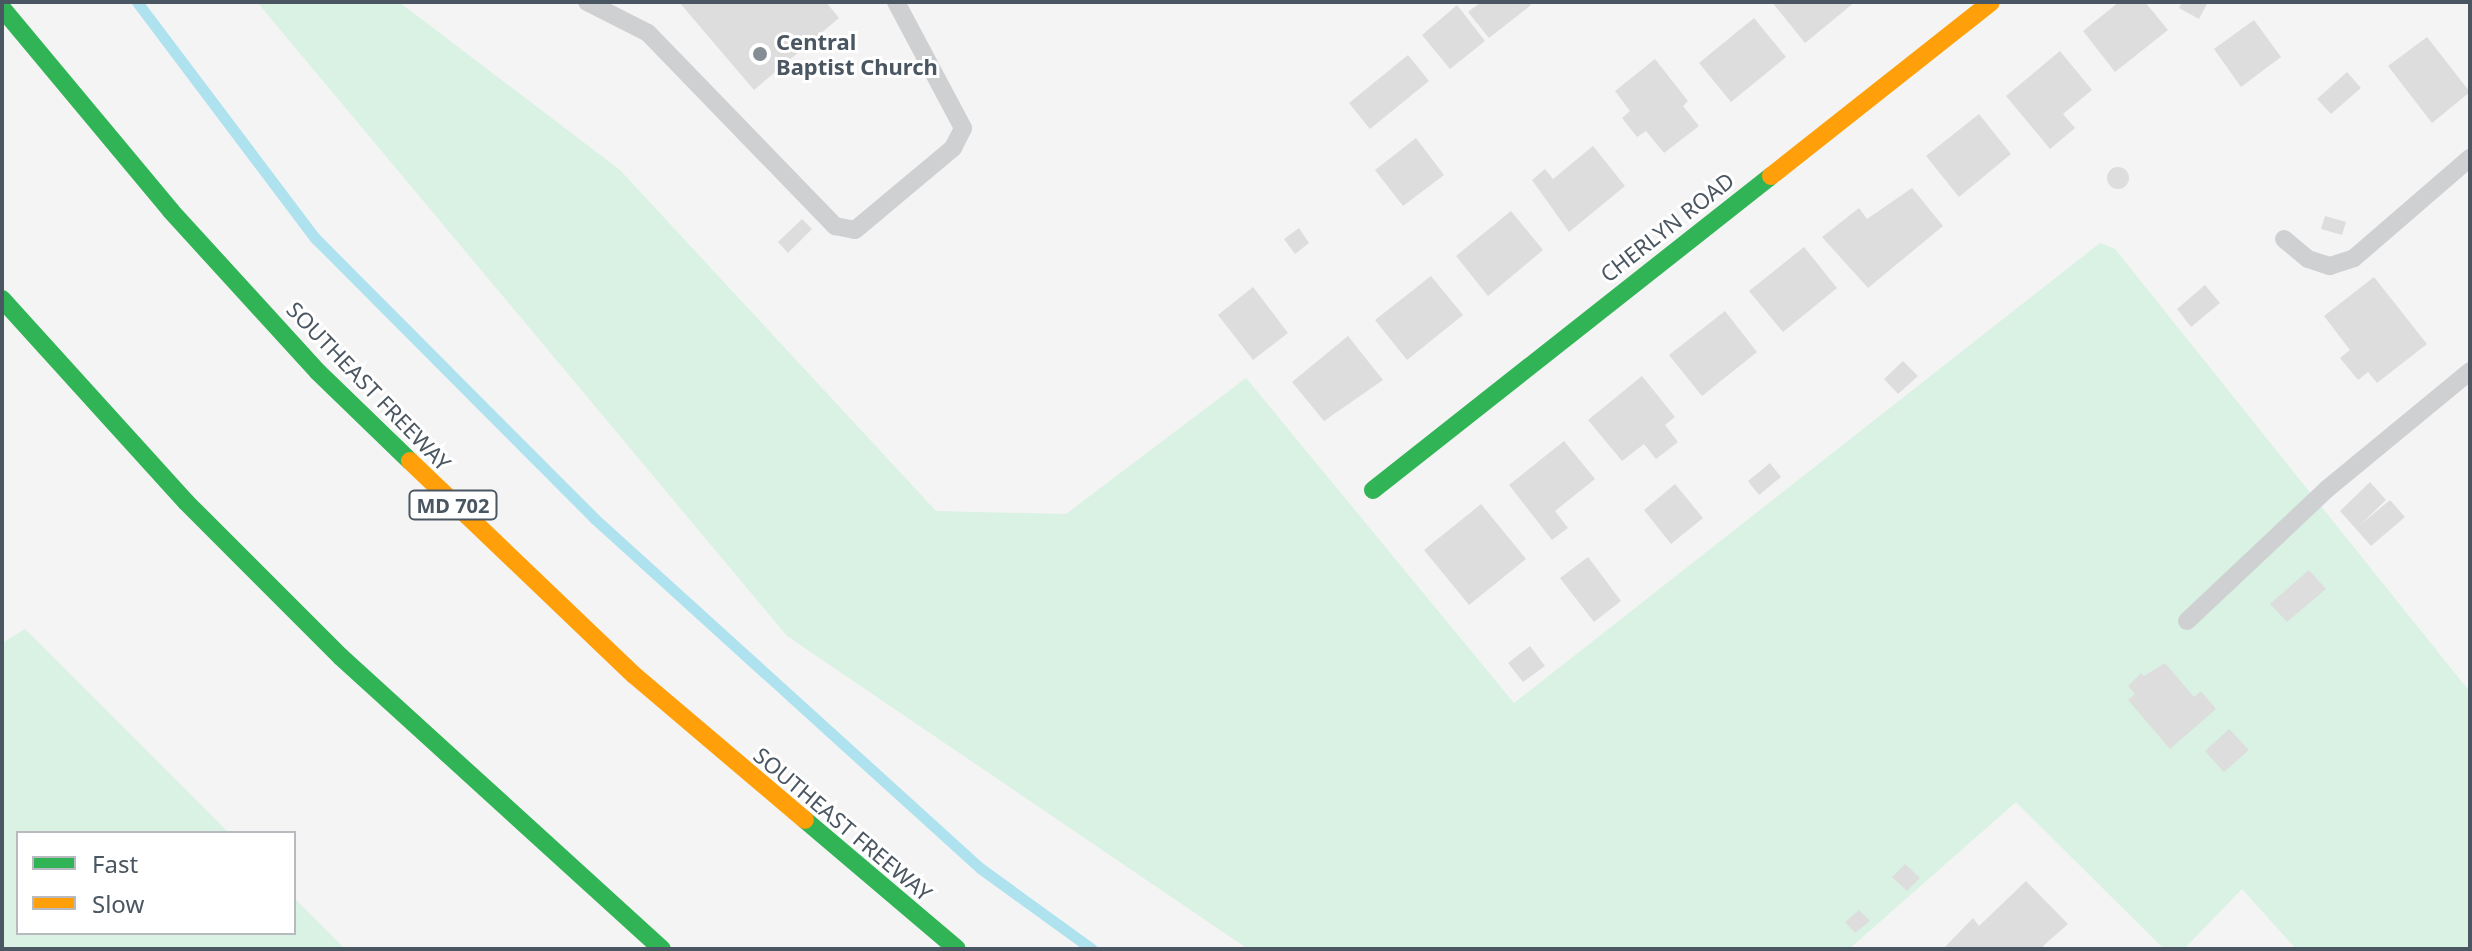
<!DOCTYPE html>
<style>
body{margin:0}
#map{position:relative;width:2472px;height:951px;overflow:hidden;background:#f4f4f4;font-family:"Noto Sans",sans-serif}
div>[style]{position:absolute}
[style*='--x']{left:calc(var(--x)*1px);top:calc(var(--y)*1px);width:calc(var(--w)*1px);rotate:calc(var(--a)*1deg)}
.green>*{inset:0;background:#d9f2e3}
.stream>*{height:11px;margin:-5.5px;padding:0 5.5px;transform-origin:5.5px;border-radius:5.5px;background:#aee2ef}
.building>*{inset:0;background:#ddddde}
.round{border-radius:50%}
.lane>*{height:18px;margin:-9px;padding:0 9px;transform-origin:9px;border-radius:9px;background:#ced0d2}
.fast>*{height:18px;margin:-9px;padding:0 9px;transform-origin:9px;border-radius:9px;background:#30b455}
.slow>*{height:18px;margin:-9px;padding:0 9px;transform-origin:9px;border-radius:9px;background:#ff9f0a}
.dots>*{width:22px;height:22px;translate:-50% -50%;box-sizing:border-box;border:4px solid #fff;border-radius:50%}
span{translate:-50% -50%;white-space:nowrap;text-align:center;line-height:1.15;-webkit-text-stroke:6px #fff;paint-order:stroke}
.shield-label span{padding:2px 6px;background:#fff;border:2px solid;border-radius:6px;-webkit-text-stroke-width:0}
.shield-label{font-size:20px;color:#4a5661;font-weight:700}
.poi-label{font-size:22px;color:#4a5661;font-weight:700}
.left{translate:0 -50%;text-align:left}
.street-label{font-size:22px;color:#4a5661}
.frame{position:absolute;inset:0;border:4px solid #4a5661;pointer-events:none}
.legend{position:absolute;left:16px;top:831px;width:280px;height:104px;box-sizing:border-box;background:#fff;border:2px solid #b7bbc0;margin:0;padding:10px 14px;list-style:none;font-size:24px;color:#4a5661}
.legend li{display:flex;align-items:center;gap:16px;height:40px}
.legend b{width:40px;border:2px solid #b7bbc0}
</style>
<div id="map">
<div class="green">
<i style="clip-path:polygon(257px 2px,399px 2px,620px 170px,936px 511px,1066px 514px,1246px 378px,1514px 703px,2100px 243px,2115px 249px,2470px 692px,2470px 949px,2296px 949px,2242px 889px,2184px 949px,2164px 949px,2016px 802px,1849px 949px,1248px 949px,787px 636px)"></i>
<i style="clip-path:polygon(25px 629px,229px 833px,18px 833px,18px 933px,294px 933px,294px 898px,345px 949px,2px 949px,2px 643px)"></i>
</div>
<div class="stream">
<i style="--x:137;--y:2;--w:296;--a:53"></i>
<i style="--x:315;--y:238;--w:397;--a:45.1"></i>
<i style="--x:595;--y:519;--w:520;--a:42.19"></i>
<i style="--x:980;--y:868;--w:138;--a:35.9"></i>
</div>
<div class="building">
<i style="clip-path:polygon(679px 2px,826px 2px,839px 18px,754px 90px)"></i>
<i style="clip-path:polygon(1481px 2px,1529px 2px,1531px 5px,1489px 38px,1468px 12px)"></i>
<i style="clip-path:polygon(1772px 2px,1855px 2px,1805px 43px)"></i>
<i style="clip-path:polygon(2119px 2px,2145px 2px,2168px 30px,2115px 72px,2083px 31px)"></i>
<i style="clip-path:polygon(2182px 2px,2208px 2px,2199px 19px,2179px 8px)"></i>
<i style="clip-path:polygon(1457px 5px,1485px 41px,1450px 69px,1422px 35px)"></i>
<i style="clip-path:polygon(1754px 18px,1786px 57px,1731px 102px,1699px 63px)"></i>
<i style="clip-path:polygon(2254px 20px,2281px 57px,2241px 87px,2214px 49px)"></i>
<i style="clip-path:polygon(2427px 37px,2470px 92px,2432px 123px,2388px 66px)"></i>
<i style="clip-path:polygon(2060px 51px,2092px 90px,2063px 114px,2075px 128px,2050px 149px,2006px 96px)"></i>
<i style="clip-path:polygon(1408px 55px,1429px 81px,1370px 129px,1349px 103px)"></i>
<i style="clip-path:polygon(1655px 59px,1688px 101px,1683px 106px,1699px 126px,1664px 153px,1646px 131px,1637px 137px,1622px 118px,1630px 111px,1615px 91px)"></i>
<i style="clip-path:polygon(2347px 72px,2361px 88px,2331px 114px,2317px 99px)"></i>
<i style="clip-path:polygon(1979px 114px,2011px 154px,1959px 197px,1926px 156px)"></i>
<i style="clip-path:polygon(1416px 138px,1444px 175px,1403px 206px,1375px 170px)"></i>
<i style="clip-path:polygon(1593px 146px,1625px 186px,1569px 232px,1532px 180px,1545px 169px,1553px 179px)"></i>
<i class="round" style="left:2107px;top:167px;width:22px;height:22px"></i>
<i style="clip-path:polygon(1912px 188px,1943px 226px,1868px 288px,1822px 237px,1859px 208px,1867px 219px)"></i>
<i style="clip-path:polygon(1511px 211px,1543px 250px,1488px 296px,1456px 256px)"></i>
<i style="clip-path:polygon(2325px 216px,2346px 222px,2342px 235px,2321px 229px)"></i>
<i style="clip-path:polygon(802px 219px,812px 229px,788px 253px,778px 242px)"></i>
<i style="clip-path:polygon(1299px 228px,1309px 243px,1295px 254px,1284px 239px)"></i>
<i style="clip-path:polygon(1804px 247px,1837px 288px,1783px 332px,1749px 291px)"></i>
<i style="clip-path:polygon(1431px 276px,1463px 315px,1407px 360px,1375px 320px)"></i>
<i style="clip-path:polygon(2374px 277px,2427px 344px,2377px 383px,2368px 372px,2358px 380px,2340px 358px,2350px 350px,2324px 316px)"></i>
<i style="clip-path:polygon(2205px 285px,2220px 303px,2191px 327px,2177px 309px)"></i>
<i style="clip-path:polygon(1253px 287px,1288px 333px,1253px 360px,1218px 315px)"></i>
<i style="clip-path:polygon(1725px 311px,1757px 352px,1702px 396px,1669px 355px)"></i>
<i style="clip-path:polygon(1348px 336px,1383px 380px,1324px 421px,1292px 382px)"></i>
<i style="clip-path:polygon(1903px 361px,1918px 376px,1898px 394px,1884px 379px)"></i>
<i style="clip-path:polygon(1642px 376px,1675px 417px,1665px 425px,1678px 442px,1656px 459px,1644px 444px,1622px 461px,1588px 420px)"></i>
<i style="clip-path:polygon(1564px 441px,1595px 479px,1555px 511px,1568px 528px,1552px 540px,1509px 485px)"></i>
<i style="clip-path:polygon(1770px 463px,1781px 477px,1759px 495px,1748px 481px)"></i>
<i style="clip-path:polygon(2370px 482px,2386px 500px,2360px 525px,2390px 500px,2405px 517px,2371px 546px,2340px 511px)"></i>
<i style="clip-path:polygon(1675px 484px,1703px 518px,1671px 544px,1644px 510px)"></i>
<i style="clip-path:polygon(1481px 504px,1526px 559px,1469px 605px,1424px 550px)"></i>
<i style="clip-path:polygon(1588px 557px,1621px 601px,1594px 622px,1560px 578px)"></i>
<i style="clip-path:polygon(2309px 570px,2326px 589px,2287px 622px,2270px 604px)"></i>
<i style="clip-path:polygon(1530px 646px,1545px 666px,1523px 682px,1508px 663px)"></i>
<i style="clip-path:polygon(2165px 663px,2194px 697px,2201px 691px,2216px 709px,2170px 749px,2128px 700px,2135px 694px,2128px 686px,2141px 673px,2144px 676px)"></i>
<i style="clip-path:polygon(2229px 729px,2249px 750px,2224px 772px,2205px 751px)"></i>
<i style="clip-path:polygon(1905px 864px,1920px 878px,1907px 891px,1892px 877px)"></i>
<i style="clip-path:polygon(2026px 881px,2068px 924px,2043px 946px,2046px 949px,1943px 949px,1973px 918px,1979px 926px)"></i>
<i style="clip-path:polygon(1859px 910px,1870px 921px,1855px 933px,1845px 922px)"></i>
</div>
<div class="lane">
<i style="--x:587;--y:2;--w:68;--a:26.9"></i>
<i style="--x:648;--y:33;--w:269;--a:45.9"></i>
<i style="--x:835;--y:226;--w:20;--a:11"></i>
<i style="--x:855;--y:230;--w:128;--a:-39.9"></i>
<i style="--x:953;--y:148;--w:22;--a:-63"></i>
<i style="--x:963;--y:128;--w:143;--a:-118"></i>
<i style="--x:2284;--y:239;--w:31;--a:40"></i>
<i style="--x:2308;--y:259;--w:23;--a:18"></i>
<i style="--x:2330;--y:266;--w:25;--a:-18"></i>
<i style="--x:2354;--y:258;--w:153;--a:-40.8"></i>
<i style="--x:2187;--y:621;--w:192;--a:-43.3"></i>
<i style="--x:2327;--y:489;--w:185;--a:-39.5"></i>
</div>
<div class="fast">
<i style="--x:2;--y:8;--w:264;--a:50.2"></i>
<i style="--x:171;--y:211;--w:218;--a:47.6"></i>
<i style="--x:318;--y:372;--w:128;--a:44.1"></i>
<i style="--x:2;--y:299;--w:274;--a:47.8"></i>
<i style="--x:186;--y:502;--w:219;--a:45"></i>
<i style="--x:341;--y:657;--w:434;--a:42.3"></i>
<i style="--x:1373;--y:490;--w:507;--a:-38.27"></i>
<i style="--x:805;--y:820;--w:199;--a:40.3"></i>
</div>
<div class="slow">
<i style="--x:1771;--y:176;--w:280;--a:-38.3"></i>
<i style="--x:410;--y:461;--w:310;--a:43.7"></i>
<i style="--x:634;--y:675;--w:224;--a:40.3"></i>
</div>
<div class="dots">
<i style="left:760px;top:54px;background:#868d94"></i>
</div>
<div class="shield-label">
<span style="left:453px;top:505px">MD 702</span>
</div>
<div class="poi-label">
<span class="left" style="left:776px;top:54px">Central<br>Baptist Church</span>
</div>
<div class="street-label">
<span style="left:1667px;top:227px;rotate:-38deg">CHERLYN ROAD</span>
<span style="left:369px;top:386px;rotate:46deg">SOUTHEAST FREEWAY</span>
<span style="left:843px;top:824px;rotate:40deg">SOUTHEAST FREEWAY</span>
</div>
<div class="frame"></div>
<ul class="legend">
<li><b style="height:10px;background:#30b455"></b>Fast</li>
<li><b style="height:10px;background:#ff9f0a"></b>Slow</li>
</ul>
</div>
